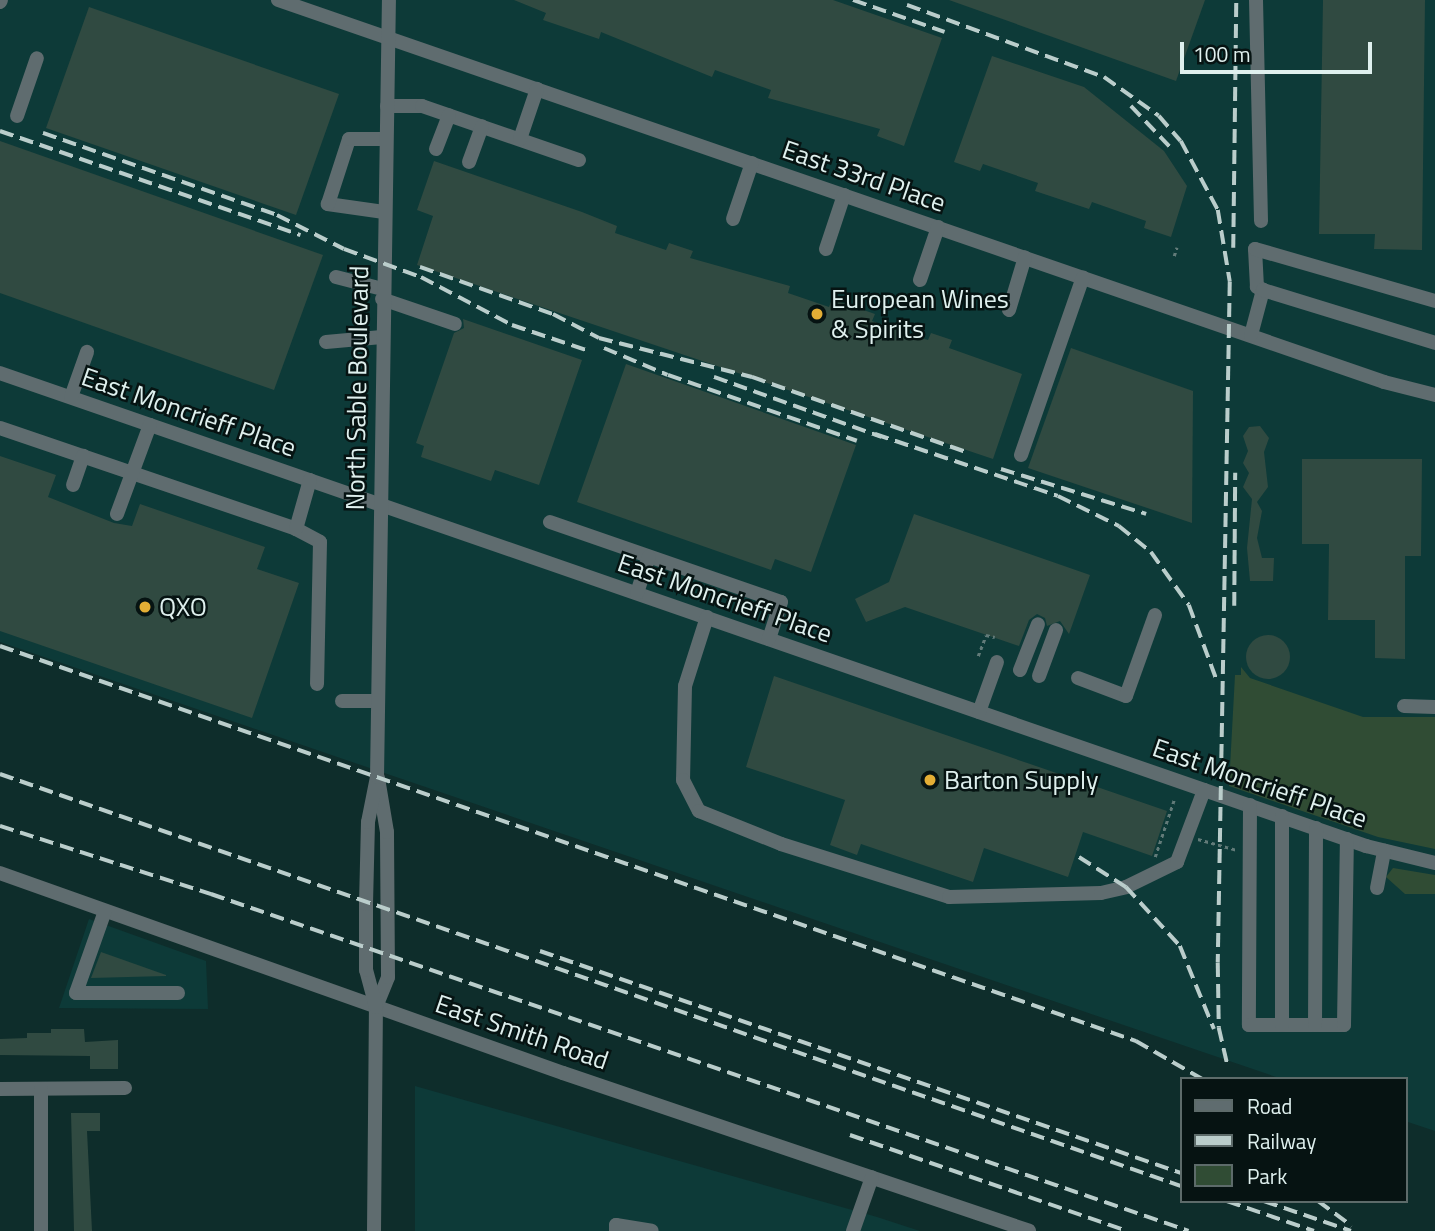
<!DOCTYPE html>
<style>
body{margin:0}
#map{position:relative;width:1435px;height:1231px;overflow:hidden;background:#0e2d2b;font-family:"Titillium Web",sans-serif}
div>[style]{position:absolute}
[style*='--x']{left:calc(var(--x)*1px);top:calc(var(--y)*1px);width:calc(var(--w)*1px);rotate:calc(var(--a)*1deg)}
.built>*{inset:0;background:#0d3a38}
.green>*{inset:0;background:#304c34}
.building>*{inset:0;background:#304a41}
.round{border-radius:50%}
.path>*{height:2.5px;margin-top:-1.25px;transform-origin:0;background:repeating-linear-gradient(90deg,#627b79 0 3.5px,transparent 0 7px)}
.minor>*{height:14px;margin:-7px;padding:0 7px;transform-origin:7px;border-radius:7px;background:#5f6c6f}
.rail>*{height:3.5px;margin-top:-1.75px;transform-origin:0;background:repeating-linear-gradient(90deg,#bacdcb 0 14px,transparent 0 21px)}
.dots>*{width:19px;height:19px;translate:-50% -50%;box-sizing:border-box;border:4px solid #061312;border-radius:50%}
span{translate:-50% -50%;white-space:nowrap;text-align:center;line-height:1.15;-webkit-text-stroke:5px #061312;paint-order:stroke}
.street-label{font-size:26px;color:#dff0ee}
.poi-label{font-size:26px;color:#dff0ee}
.left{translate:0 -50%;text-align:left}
.legend{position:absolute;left:1180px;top:1077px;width:228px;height:126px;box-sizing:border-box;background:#061312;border:2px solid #5d6b6a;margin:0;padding:9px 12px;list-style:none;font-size:21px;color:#dff0ee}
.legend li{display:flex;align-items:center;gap:14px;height:35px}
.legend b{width:35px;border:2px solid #5d6b6a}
.scale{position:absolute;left:1180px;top:42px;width:192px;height:32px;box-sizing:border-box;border:4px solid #dff0ee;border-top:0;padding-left:9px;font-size:21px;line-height:24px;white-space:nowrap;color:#dff0ee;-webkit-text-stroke:5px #061312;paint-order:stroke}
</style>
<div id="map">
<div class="built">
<i style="clip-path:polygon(0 0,1435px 0,1435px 1131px,1405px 1121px,1405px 1079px,1282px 1079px,0 642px)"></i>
<i style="clip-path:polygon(89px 919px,206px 961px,208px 1009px,59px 1008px)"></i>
<i style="clip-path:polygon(415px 1086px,877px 1217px,920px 1231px,415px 1231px)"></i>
</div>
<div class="green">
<i style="clip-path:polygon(1241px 667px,1250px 678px,1363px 717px,1435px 717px,1435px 849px,1378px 837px,1229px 786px,1235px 675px,1241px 675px)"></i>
<i style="clip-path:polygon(1393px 868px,1435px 875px,1435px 894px,1405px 894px,1386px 877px)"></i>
</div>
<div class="building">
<i style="clip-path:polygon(514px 0,833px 0,942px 38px,904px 146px,877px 136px,880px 129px,768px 98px,771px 90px,715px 70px,712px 77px,601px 32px,599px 39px,543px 20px,546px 13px)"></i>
<i style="clip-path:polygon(949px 0,1205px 0,1176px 81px)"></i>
<i style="clip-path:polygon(1323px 0,1425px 0,1422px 250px,1374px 249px,1375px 234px,1319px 234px)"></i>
<i style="clip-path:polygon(89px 7px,339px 94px,296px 215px,46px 128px)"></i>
<i style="clip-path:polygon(992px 56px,1084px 87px,1164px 151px,1187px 186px,1171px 237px,1144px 228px,1146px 221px,1092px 202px,1089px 209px,1035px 191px,1038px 183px,983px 164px,980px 171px,954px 162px)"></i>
<i style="clip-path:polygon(0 141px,323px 255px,274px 390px,0 293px)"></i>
<i style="clip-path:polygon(434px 161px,582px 212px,617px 226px,615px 233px,666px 250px,669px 243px,693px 251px,690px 258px,790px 286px,788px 293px,829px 307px,832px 299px,875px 314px,872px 321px,928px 340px,931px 333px,952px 340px,949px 348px,1022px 374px,993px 459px,417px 265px,433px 216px,417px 210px)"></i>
<i style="clip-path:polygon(463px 319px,582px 360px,539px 485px,495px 470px,491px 481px,421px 457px,424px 446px,416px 443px,454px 333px,464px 328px)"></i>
<i style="clip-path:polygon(1071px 348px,1193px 391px,1192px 523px,1028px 468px)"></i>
<i style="clip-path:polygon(626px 364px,856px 445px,811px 572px,775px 559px,771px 570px,577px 502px)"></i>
<i style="clip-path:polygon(1260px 426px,1269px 438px,1264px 452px,1268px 487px,1257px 502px,1262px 511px,1257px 538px,1262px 558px,1274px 558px,1273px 581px,1250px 581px,1247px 548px,1252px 499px,1243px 487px,1249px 473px,1243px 463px,1248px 451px,1243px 436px,1249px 427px)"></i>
<i style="clip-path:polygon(0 456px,56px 475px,48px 497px,114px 523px,132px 526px,140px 504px,265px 547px,257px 569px,299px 583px,252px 718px,0 631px)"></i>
<i style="clip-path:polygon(1302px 459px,1422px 459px,1421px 556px,1405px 556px,1405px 659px,1375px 658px,1375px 620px,1328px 620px,1329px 544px,1302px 544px)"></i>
<i style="clip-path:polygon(914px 514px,1090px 575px,1069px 634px,1060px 621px,1047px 626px,1045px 618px,1037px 614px,1029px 620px,1019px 646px,905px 607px,866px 622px,855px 599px,889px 582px)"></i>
<i class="round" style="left:1246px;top:635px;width:44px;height:44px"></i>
<i style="clip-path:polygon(774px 676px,1167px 811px,1152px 856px,1083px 832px,1068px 877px,984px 848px,973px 882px,861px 844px,857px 855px,830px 845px,845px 800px,746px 767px)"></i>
<i style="clip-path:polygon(101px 952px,166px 975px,166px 976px,91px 978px)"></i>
<i style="clip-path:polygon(51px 1029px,84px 1029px,85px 1042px,118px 1040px,118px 1069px,90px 1069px,90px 1056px,0 1055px,0 1039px,27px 1038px,27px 1033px,51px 1033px)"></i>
<i style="clip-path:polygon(71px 1113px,100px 1113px,100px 1131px,87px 1131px,92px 1231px,74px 1231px)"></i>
</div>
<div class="path">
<i style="--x:1174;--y:256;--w:9;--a:-72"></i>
<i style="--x:978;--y:656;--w:22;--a:-69"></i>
<i style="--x:986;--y:635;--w:9;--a:13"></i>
<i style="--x:1198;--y:839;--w:41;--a:15.8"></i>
<i style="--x:1155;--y:857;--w:60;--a:-71.6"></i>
</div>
<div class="minor">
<i style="--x:278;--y:0;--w:1170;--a:19.05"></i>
<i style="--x:1384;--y:382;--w:53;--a:14.3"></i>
<i style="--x:1256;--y:0;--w:221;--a:88.7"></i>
<i style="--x:0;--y:2;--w:2;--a:-63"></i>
<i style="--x:387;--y:106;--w:35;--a:0"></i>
<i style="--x:422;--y:106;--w:166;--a:19"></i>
<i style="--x:17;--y:116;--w:61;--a:-71"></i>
<i style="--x:520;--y:139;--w:53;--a:-71.2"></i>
<i style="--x:436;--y:149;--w:36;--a:-69"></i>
<i style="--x:469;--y:162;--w:38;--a:-70"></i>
<i style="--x:384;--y:212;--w:57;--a:-171.9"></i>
<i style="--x:328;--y:204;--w:68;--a:-72.1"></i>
<i style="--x:349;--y:139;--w:37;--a:0"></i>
<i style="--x:733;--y:219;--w:59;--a:-71.3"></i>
<i style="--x:826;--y:249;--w:57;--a:-71.6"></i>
<i style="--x:336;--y:277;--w:48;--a:14.6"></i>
<i style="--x:920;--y:280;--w:56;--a:-71.2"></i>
<i style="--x:1263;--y:290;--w:7;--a:-153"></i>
<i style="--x:1257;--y:287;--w:38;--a:-93"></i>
<i style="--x:1255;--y:249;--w:187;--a:16.1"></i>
<i style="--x:382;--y:299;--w:77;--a:18.9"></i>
<i style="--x:1009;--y:310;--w:55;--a:-73.2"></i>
<i style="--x:1251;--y:335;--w:47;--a:-75.1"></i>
<i style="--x:1263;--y:290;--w:180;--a:17.1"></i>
<i style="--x:326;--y:342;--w:56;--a:-5.1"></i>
<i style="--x:0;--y:373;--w:1446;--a:19.1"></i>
<i style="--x:1366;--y:846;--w:71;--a:13.8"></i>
<i style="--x:71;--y:397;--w:48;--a:-70.4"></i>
<i style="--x:0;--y:428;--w:313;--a:18.8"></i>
<i style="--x:296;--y:529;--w:27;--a:28"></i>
<i style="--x:320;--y:542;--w:142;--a:91.2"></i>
<i style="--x:1021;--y:455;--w:188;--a:-70.8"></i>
<i style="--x:73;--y:485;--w:31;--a:-71"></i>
<i style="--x:117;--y:514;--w:95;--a:-69.7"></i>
<i style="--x:550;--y:522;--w:244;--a:19.1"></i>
<i style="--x:781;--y:602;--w:39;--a:108"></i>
<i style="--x:296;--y:529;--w:51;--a:-74.1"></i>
<i style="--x:637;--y:593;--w:38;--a:-72"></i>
<i style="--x:707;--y:617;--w:72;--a:107.7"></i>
<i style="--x:685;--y:686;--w:94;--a:91.2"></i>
<i style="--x:683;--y:780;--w:35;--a:63"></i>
<i style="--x:699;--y:811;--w:88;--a:21.9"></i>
<i style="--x:781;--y:844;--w:176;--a:17.5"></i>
<i style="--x:949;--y:897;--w:152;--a:-1.5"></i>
<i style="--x:1101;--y:893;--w:26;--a:-13"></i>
<i style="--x:1126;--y:887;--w:57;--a:-26.1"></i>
<i style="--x:1177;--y:862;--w:77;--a:-69.4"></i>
<i style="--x:1020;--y:670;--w:49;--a:-68.6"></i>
<i style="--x:1039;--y:676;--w:49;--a:-69.7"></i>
<i style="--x:1078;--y:678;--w:51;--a:20.6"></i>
<i style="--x:1126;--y:696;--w:86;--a:-70.3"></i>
<i style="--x:342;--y:701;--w:36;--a:0"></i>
<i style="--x:1404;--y:706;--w:31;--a:2"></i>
<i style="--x:979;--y:712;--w:53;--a:-70.2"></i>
<i style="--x:1250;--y:805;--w:220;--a:90.3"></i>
<i style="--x:1249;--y:1025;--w:95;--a:0"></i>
<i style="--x:1344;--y:1025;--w:186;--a:-89.1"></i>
<i style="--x:1282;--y:816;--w:209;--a:90"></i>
<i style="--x:0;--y:873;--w:597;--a:19.56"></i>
<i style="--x:563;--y:1073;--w:492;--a:18.7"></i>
<i style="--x:1377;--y:888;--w:38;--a:-79"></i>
<i style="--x:105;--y:911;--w:87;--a:109.5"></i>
<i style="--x:76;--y:993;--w:102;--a:0"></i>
<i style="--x:376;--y:1007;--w:32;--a:-68"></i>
<i style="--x:388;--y:977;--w:145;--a:-90.4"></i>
<i style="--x:387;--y:832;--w:55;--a:-99.5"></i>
<i style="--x:1315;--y:1025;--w:197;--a:-89.7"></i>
<i style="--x:0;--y:1089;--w:125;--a:-0.5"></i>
<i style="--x:41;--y:1089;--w:142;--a:90"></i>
<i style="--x:374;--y:1231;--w:224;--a:-89.5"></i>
<i style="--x:376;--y:1007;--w:38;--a:-105"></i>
<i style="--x:366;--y:970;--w:66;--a:-90"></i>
<i style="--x:366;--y:904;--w:82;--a:-88.6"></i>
<i style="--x:368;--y:822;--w:46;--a:-78.7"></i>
<i style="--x:377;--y:777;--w:777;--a:-89.12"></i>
<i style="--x:616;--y:1231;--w:6;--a:-90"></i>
<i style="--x:616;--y:1225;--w:36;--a:9"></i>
<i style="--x:853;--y:1231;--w:57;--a:-70.6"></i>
</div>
<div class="rail">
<i style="--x:853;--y:0;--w:97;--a:19.2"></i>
<i style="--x:907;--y:5;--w:210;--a:20.1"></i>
<i style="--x:1104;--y:77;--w:67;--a:35.3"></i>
<i style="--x:1159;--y:116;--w:33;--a:49"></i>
<i style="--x:1181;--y:141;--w:78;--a:61.8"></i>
<i style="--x:1218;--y:210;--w:73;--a:80.5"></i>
<i style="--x:1230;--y:282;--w:681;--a:91.01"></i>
<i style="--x:1218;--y:963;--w:65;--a:89.1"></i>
<i style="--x:1219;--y:1028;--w:36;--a:77"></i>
<i style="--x:1131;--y:106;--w:59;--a:46.4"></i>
<i style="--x:0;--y:131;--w:318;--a:19.1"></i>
<i style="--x:43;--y:133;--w:248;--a:19.3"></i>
<i style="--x:277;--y:215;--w:75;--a:26.9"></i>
<i style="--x:344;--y:249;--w:82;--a:20"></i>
<i style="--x:421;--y:277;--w:103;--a:27.8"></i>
<i style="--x:512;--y:325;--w:81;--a:18.7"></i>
<i style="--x:1233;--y:248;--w:248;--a:-89.3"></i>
<i style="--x:420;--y:267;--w:141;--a:19.5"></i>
<i style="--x:553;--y:314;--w:52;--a:27.6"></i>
<i style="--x:599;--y:338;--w:158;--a:14.3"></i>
<i style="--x:752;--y:377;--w:230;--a:19.3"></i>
<i style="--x:604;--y:348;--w:69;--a:22.9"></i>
<i style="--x:668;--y:375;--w:200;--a:19.2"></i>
<i style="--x:714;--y:377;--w:178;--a:19.7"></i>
<i style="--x:875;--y:434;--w:193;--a:18.7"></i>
<i style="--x:1058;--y:496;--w:68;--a:26.2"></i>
<i style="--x:1119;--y:526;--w:41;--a:39.1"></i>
<i style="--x:1151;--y:552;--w:65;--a:54.4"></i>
<i style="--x:1189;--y:605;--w:78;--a:69.7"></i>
<i style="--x:1001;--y:469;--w:152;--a:17.2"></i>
<i style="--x:1234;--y:606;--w:133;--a:-89.6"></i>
<i style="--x:0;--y:646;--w:1203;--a:19.17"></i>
<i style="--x:1136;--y:1041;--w:76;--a:29.9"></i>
<i style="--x:0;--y:774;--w:1251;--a:19.23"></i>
<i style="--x:0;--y:826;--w:222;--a:17.9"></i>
<i style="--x:211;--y:894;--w:1034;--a:19.01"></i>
<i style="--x:1079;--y:857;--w:56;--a:32.6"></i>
<i style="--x:1126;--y:887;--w:80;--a:47.5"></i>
<i style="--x:1180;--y:946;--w:90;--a:67.7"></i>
<i style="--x:540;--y:951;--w:678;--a:19.1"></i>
<i style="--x:850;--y:1135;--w:293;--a:19.1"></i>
<i style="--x:1227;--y:1201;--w:92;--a:19"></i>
<i style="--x:1264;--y:1201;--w:92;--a:19"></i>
<i style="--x:1318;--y:1201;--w:42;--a:36.3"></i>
</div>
<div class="dots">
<i style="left:817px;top:314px;background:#e3ae35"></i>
<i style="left:145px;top:607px;background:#e3ae35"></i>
<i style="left:930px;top:780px;background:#e3ae35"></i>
</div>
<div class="street-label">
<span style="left:864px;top:176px;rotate:19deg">East 33rd Place</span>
<span style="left:357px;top:388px;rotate:-89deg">North Sable Boulevard</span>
<span style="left:189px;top:412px;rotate:19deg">East Moncrieff Place</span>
<span style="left:725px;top:598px;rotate:19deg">East Moncrieff Place</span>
<span style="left:1260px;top:783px;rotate:19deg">East Moncrieff Place</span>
<span style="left:522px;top:1032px;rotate:19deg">East Smith Road</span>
</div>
<div class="poi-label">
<span class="left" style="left:831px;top:314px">European Wines<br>&amp; Spirits</span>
<span class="left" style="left:159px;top:607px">QXO</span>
<span class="left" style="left:944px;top:780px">Barton Supply</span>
</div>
<ul class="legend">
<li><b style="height:9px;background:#5f6c6f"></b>Road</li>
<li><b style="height:9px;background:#bacdcb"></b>Railway</li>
<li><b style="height:19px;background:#304c34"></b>Park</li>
</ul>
<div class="scale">100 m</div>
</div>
